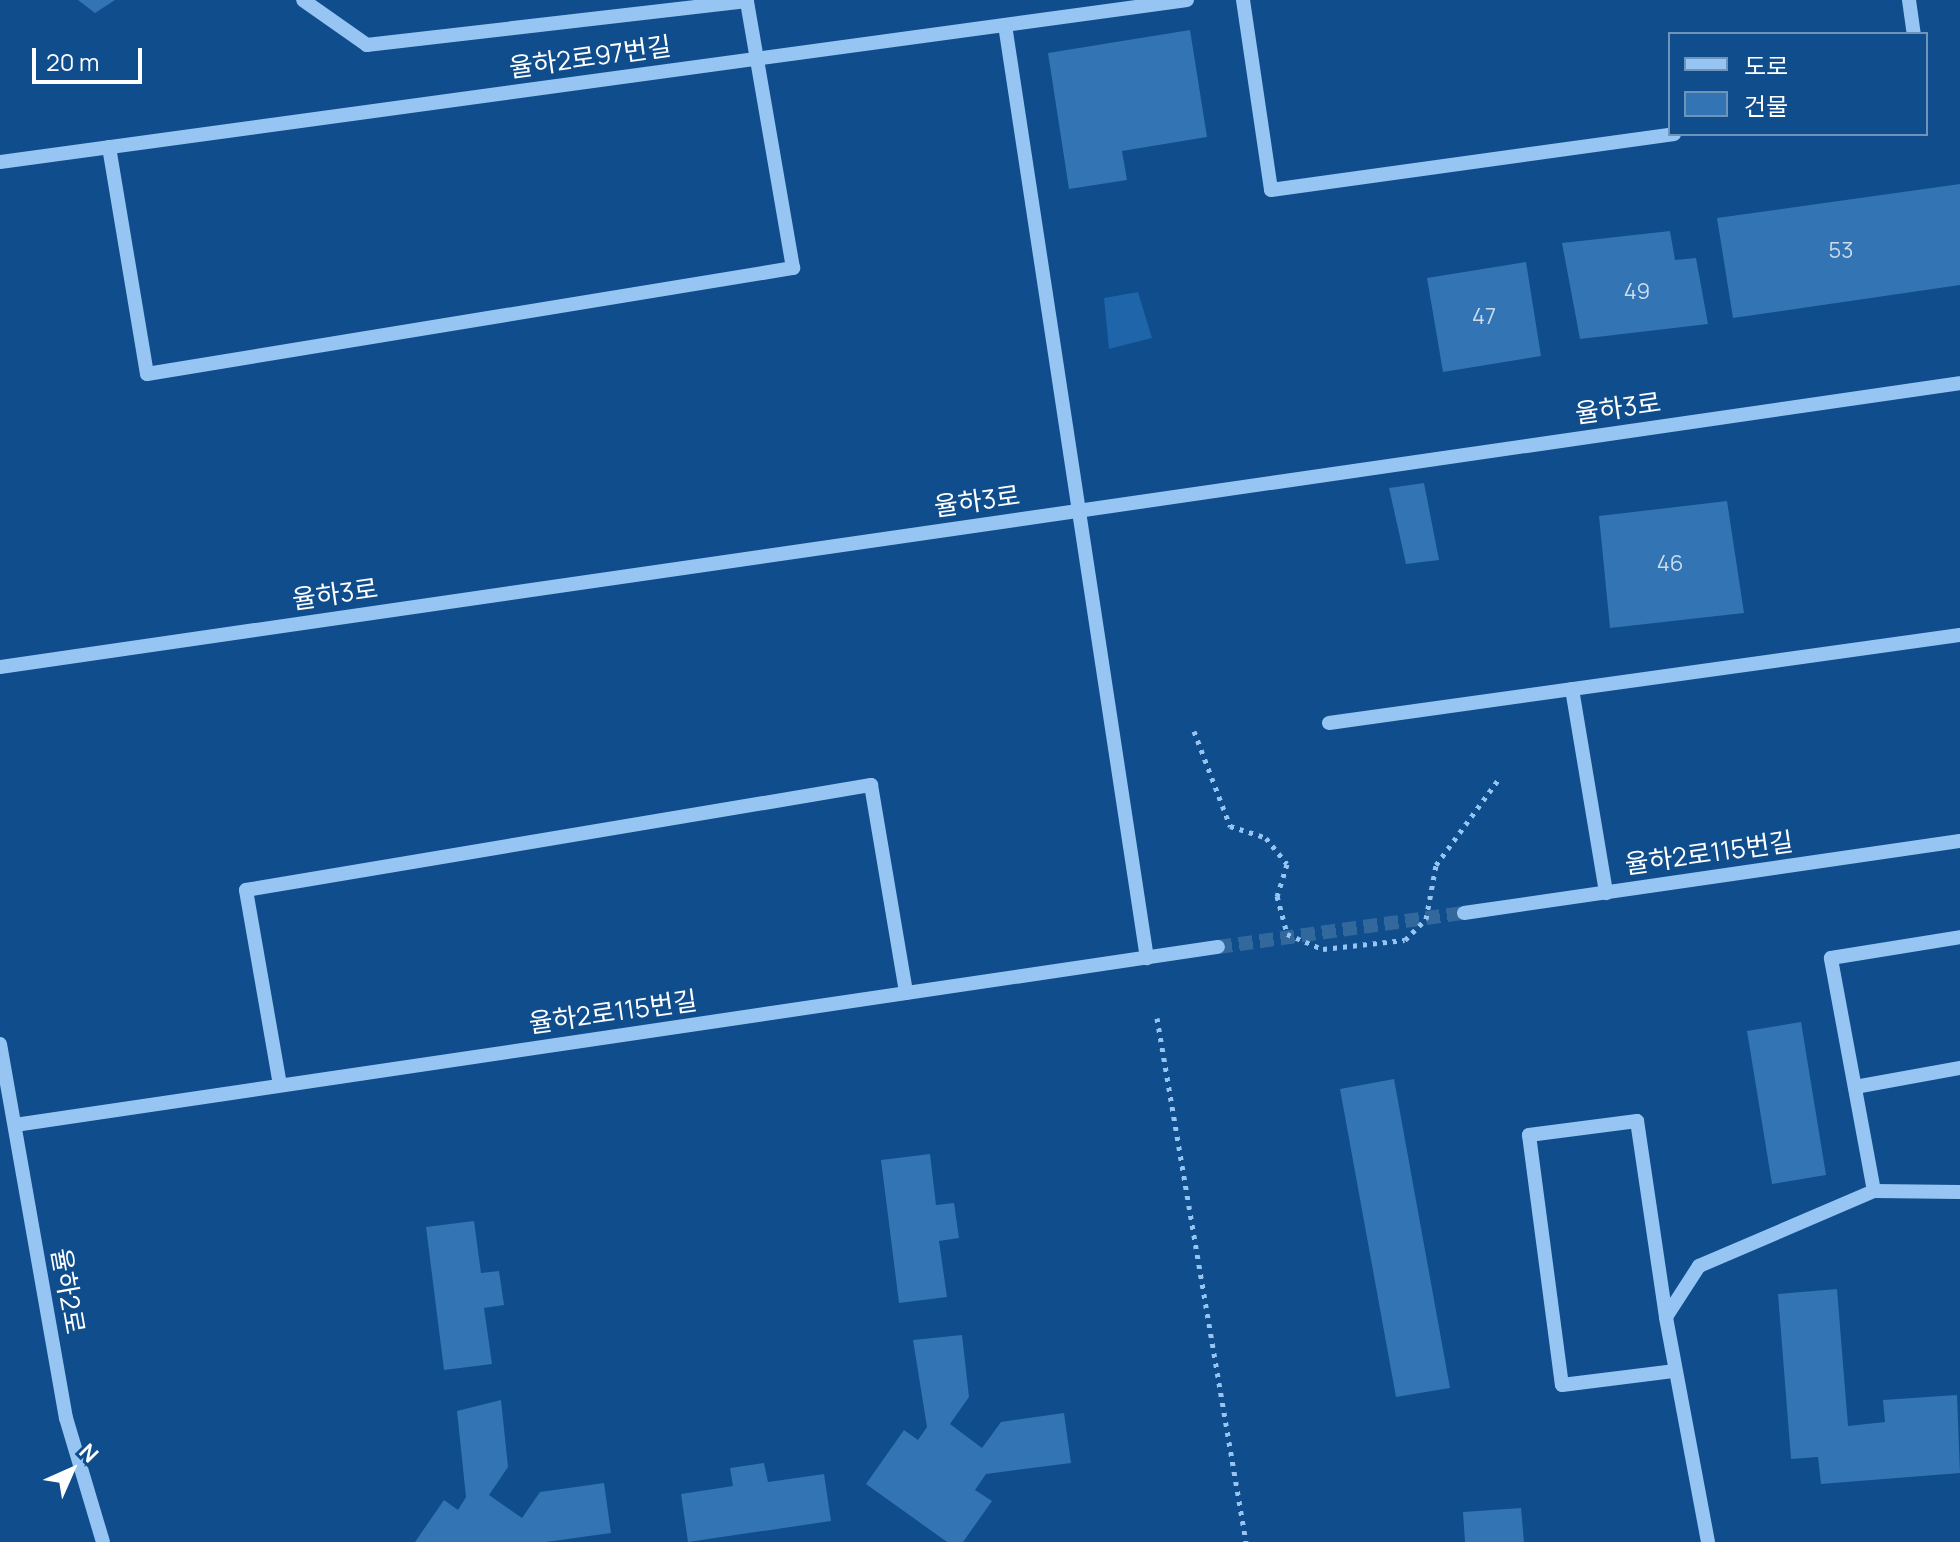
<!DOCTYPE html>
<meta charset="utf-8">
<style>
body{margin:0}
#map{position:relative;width:1960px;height:1542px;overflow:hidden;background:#0f4d8c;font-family:Manrope,"Noto Sans KR",sans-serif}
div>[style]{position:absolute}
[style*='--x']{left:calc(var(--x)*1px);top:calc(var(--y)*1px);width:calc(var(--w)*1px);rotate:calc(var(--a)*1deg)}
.green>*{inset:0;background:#1e65aa}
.building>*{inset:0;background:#3374b4}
.minor-tunnel>*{height:14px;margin-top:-7px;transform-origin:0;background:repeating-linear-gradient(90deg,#33689d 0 14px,transparent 0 21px)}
.path>*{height:5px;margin-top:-2.5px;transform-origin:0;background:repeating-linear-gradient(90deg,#96c5f3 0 4px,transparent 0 10px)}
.minor>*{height:14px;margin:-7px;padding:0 7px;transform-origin:7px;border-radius:7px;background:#96c5f3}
span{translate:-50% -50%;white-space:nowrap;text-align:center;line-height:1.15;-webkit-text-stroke:7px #0f4d8c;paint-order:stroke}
.number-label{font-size:22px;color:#ccdcec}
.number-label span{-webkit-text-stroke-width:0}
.street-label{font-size:26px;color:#fff}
.legend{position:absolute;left:1668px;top:32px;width:260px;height:104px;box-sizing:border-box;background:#0f4d8c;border:2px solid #6f94ba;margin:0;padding:10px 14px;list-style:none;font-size:24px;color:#fff}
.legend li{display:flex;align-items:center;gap:16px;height:40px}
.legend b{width:40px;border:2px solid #6f94ba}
.north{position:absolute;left:32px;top:1430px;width:80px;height:80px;-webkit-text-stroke:6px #0f4d8c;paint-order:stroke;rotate:45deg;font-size:22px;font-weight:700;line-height:32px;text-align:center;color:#fff}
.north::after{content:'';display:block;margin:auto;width:28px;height:36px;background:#fff;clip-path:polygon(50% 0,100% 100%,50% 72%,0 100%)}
.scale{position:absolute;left:32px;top:48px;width:110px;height:36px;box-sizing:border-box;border:4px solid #fff;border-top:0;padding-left:10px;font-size:24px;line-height:28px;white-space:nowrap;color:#fff;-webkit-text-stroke:6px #0f4d8c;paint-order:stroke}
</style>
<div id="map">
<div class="green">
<i style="clip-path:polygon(1138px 292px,1152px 338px,1109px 349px,1104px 298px)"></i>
</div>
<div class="building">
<i style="clip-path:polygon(78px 0,115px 0,95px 13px)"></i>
<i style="clip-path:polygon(1190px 30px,1207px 137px,1122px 151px,1127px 180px,1069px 189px,1048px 53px)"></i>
<i style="clip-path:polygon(1960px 184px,1960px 285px,1733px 318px,1717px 218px)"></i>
<i style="clip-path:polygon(1670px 231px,1675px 260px,1696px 258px,1708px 324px,1580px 339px,1562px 243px)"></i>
<i style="clip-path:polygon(1526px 262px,1541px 356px,1443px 372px,1427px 278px)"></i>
<i style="clip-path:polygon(1424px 483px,1439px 560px,1406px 564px,1389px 488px)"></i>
<i style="clip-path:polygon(1727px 501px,1744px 613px,1610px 628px,1599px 516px)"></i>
<i style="clip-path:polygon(1801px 1022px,1826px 1175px,1772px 1184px,1747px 1031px)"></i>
<i style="clip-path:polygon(1394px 1079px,1450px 1388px,1396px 1397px,1340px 1089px)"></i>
<i style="clip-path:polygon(930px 1154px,936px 1205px,954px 1203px,959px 1238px,939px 1241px,947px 1297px,899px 1303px,881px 1160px)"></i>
<i style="clip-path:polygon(474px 1221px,481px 1273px,499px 1271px,504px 1305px,484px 1308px,492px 1364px,444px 1370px,426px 1227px)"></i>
<i style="clip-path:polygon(1837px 1289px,1848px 1426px,1885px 1422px,1883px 1400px,1957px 1395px,1960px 1473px,1821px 1484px,1818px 1457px,1791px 1459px,1778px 1294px)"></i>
<i style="clip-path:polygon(962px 1335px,969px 1397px,950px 1424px,982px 1448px,1001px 1422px,1064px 1413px,1071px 1463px,986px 1474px,975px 1490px,992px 1501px,963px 1542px,947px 1542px,866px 1484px,904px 1430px,918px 1440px,927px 1427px,913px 1340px)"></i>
<i style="clip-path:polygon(501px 1400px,508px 1467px,489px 1495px,522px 1518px,540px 1492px,604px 1483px,611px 1533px,546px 1542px,415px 1542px,444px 1500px,458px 1510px,466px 1497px,457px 1411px)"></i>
<i style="clip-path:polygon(764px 1463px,768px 1482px,824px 1474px,831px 1521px,688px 1542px,681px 1494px,733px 1486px,730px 1468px)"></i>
<i style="clip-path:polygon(1521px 1508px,1524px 1542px,1465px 1542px,1463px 1512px)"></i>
</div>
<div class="minor-tunnel">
<i style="--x:1218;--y:947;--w:248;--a:-7.9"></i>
</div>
<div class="path">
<i style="--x:1194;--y:731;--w:102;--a:69.2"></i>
<i style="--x:1230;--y:826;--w:38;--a:18"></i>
<i style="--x:1266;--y:838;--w:33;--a:51"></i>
<i style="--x:1287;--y:864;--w:34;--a:107"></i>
<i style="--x:1277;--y:896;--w:39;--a:75"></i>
<i style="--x:1287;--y:934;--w:39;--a:23"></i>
<i style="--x:1323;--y:949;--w:82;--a:-6.3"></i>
<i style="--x:1405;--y:940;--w:30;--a:-45"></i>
<i style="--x:1426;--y:919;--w:55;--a:-79.5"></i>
<i style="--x:1436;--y:865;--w:105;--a:-53.9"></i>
<i style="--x:1157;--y:1018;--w:532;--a:80.36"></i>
</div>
<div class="minor">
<i style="--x:1243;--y:0;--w:192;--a:81.6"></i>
<i style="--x:1271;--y:190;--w:407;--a:-7.9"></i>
<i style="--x:1909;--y:0;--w:34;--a:82"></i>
<i style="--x:1005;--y:25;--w:944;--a:81.35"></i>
<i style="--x:109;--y:147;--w:230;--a:80.5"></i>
<i style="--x:147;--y:374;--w:655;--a:-9.32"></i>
<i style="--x:793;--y:268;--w:271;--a:-99.8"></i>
<i style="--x:747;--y:1;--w:383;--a:173.4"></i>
<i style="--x:367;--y:45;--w:78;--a:-144.9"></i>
<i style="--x:0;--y:162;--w:1198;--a:-7.77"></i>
<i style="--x:0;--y:667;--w:1980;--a:-8.24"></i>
<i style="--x:1572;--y:689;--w:207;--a:80.5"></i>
<i style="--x:1329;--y:723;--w:637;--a:-7.94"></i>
<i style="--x:1464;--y:913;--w:501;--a:-8.26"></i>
<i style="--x:0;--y:1044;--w:380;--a:80"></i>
<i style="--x:66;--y:1418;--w:129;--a:73.4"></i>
<i style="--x:280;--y:1085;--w:198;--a:-99.9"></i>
<i style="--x:246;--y:890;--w:634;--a:-9.54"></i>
<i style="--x:871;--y:785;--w:211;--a:80.4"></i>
<i style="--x:1855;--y:1087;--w:107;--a:-10.3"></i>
<i style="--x:15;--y:1125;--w:1216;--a:-8.42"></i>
<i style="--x:1874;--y:1191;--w:237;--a:-100.5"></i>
<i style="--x:1831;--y:958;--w:131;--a:-9.2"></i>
<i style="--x:1666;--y:1317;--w:198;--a:-98.4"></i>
<i style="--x:1637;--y:1121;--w:109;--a:172.6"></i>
<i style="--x:1529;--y:1135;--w:252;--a:82.5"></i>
<i style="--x:1562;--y:1385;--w:114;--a:-7.1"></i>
<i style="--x:1708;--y:1542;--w:229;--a:-100.6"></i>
<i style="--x:1666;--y:1317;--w:61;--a:-57.1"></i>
<i style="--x:1699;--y:1266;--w:190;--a:-23.2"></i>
<i style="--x:1874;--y:1191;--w:86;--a:0.7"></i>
</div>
<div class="number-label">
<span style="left:1841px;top:251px">53</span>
<span style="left:1637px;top:292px">49</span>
<span style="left:1484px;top:317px">47</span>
<span style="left:1670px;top:564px">46</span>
</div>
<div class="street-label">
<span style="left:590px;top:57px;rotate:-8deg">율하2로97번길</span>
<span style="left:1618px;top:408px;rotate:-8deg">율하3로</span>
<span style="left:977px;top:501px;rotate:-8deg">율하3로</span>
<span style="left:335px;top:594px;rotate:-8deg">율하3로</span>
<span style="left:1709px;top:853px;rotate:-8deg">율하2로115번길</span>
<span style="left:613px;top:1012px;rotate:-8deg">율하2로115번길</span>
<span style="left:68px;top:1291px;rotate:80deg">율하2로</span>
</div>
<ul class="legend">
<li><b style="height:10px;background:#96c5f3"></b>도로</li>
<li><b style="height:22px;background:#3374b4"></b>건물</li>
</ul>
<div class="north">N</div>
<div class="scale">20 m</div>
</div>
